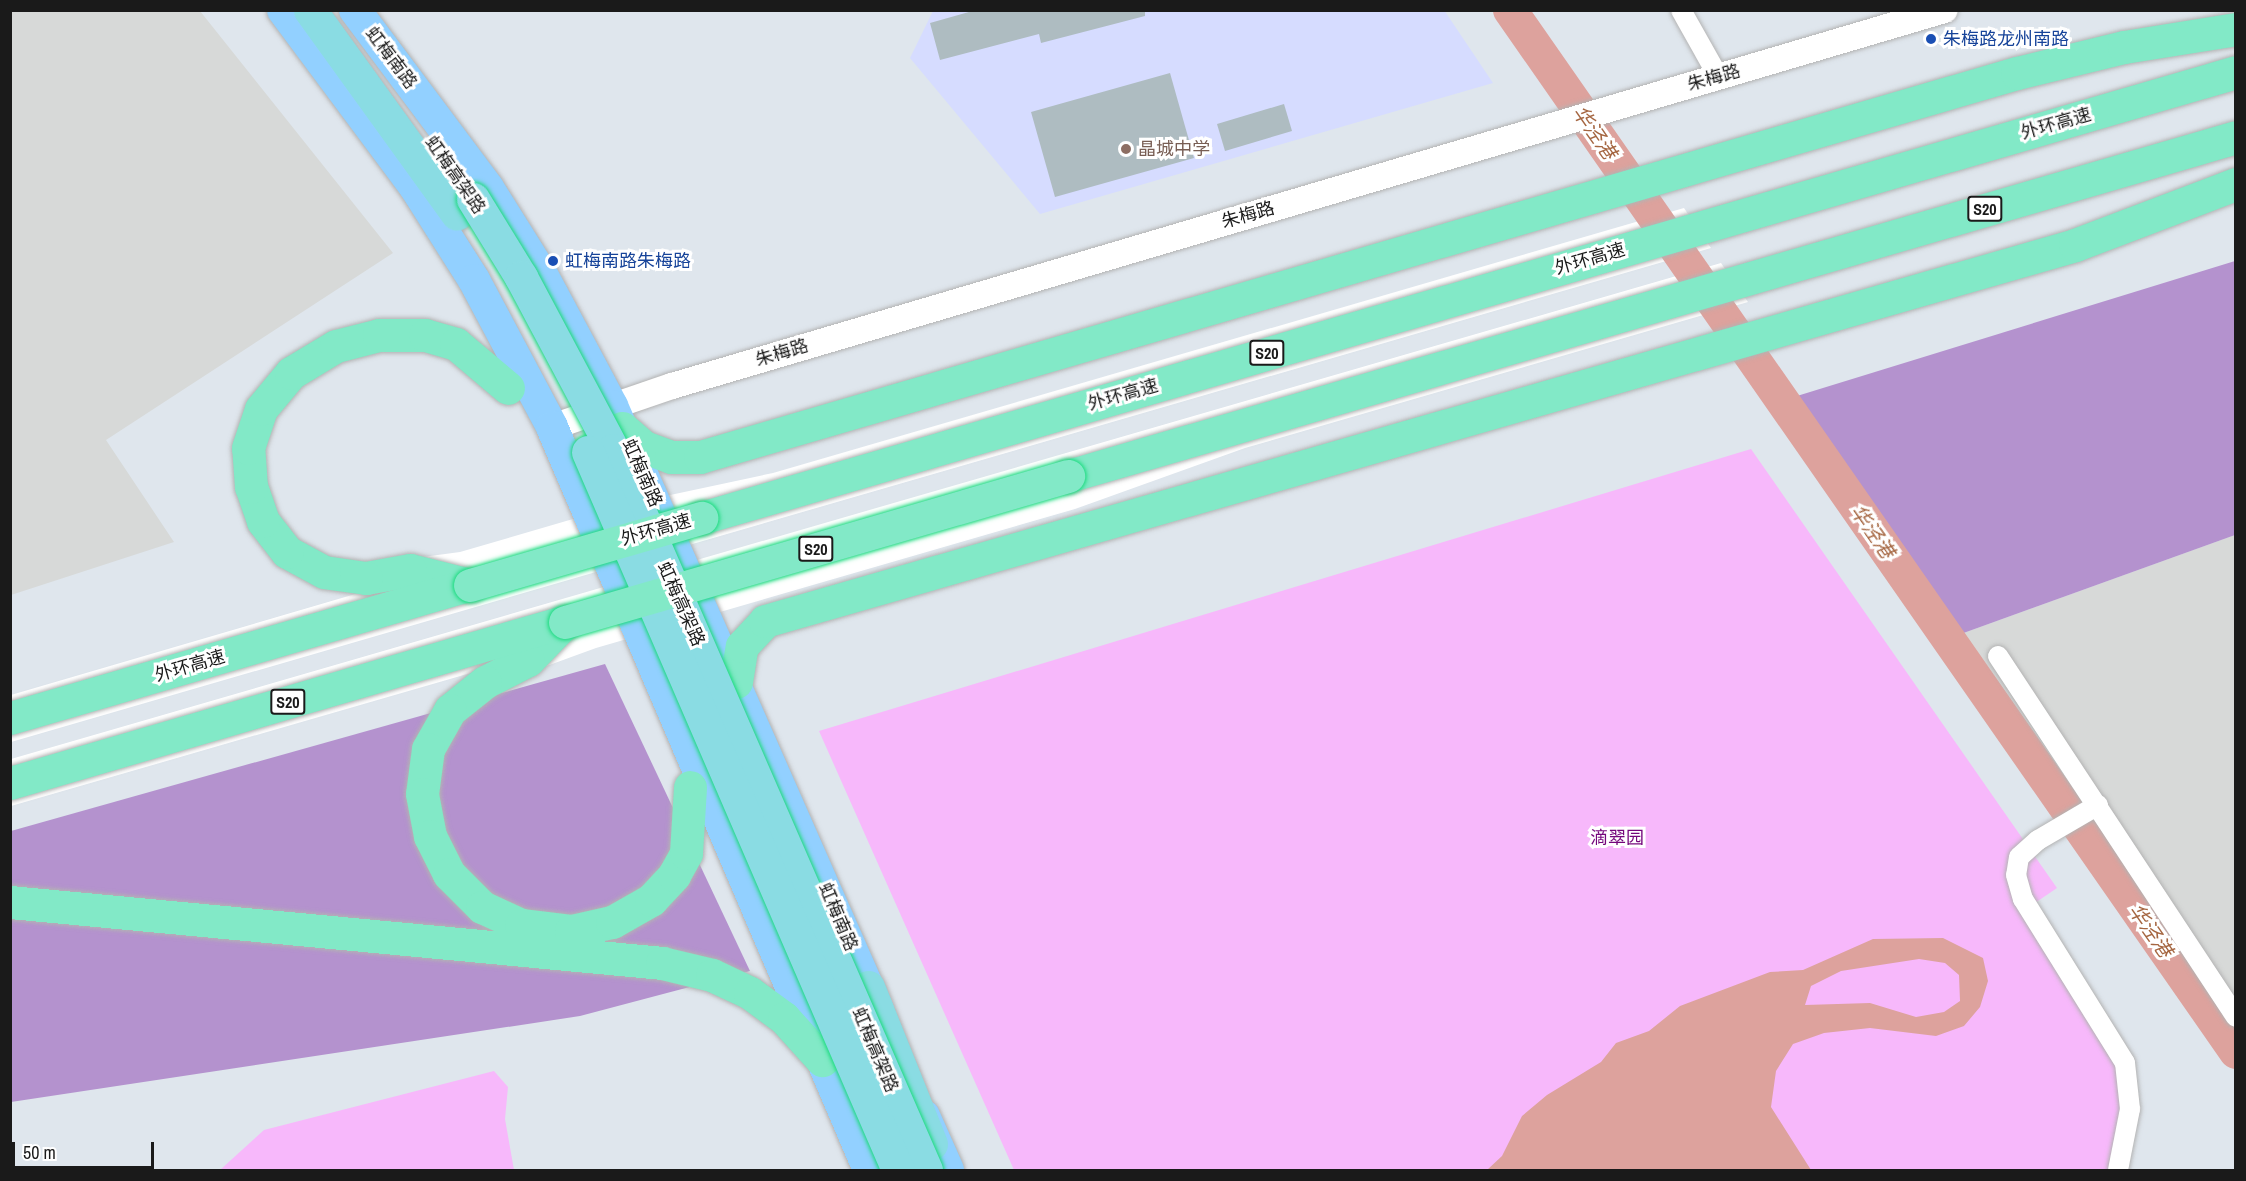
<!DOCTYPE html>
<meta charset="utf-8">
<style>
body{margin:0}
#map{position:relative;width:2246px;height:1181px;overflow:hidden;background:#dfe6ed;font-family:"Archivo Narrow","Noto Sans SC",sans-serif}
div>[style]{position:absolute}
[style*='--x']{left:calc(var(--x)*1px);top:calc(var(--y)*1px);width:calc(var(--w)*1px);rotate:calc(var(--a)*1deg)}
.residential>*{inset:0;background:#d7d9d8}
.education>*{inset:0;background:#d6dcff}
.forest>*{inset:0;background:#b492ce}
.park>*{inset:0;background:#f7b8fb}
.water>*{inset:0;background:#dda29d}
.pier>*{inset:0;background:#fff}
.river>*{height:34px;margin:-17px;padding:0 17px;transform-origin:17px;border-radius:17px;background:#dda29d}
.building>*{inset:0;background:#aebcc1}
.roads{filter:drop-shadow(0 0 2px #b3b3b3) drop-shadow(0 0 2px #b3b3b3)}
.minor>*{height:20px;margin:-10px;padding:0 10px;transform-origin:10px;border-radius:10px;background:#fff}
.tertiary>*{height:26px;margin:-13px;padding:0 13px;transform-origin:13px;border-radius:13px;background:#fff}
.primary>*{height:32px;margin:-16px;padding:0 16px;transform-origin:16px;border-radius:16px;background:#92d0ff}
.trunk>*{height:33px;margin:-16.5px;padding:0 16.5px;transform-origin:16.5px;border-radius:16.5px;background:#8adce3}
.motorway>*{height:33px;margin:-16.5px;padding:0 16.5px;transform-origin:16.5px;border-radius:16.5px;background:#82e9c7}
.bridges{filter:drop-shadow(0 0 2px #1cdb7f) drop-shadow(0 0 2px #1cdb7f)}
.trunk-bridge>*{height:33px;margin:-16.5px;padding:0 16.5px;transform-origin:16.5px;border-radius:16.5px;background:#8adce3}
.motorway-bridge>*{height:33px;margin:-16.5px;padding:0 16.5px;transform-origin:16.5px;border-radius:16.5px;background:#82e9c7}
.dots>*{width:16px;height:16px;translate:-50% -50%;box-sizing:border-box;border:3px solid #fff;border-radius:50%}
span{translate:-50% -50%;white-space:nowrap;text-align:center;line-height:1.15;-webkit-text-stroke:6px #fff;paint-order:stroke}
.shield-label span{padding:2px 4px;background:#fff;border:2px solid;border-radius:4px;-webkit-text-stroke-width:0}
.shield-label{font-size:16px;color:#1a1a1a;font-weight:700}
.transit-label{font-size:18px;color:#164399}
.left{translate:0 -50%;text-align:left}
.street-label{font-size:18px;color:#1a1a1a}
.education-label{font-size:18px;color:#785e54}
.park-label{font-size:18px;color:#74067b}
.water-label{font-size:20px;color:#a56641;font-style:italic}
.frame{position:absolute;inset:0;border:12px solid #1a1a1a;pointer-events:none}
.scale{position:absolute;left:12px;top:1142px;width:142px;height:27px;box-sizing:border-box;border:3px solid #1a1a1a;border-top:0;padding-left:8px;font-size:18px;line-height:21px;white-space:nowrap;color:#1a1a1a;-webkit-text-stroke:4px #fff;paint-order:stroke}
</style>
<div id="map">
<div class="residential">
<i style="clip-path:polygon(10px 11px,200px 11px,393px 253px,106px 440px,174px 542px,11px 595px)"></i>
<i style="clip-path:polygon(2235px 535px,2235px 1021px,1958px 635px)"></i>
</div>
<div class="education">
<i style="clip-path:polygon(1444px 10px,1493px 83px,1040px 214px,910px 58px,933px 11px)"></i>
</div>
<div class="forest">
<i style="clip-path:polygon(2235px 261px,2235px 535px,1958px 635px,1784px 400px)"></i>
<i style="clip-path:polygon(605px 664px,750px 971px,580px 1016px,11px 1102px,11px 831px)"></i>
</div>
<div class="park">
<i style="clip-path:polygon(1751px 449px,2057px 888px,2026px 909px,2120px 1056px,2125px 1105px,2112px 1170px,1014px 1170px,819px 731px)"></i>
<i style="clip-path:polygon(494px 1071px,508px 1087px,505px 1119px,514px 1170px,220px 1170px,264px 1130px)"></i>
</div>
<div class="water">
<i style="clip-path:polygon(evenodd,1943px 938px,1983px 958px,1988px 981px,1980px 1007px,1964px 1026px,1936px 1036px,1870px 1028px,1824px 1033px,1793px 1044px,1776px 1071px,1771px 1107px,1811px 1170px,1487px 1170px,1502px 1156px,1522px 1116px,1547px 1095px,1601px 1062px,1616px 1043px,1649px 1031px,1680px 1006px,1770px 972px,1803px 970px,1873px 939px,1943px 938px,1919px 959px,1945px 963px,1959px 975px,1960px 1001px,1944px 1012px,1916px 1017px,1870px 1003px,1805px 1005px,1811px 986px,1841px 971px,1919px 959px)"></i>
</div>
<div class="pier">
<i style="clip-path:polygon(1684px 208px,1711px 248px,11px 742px,11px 695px,369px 590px,363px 565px,460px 552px,614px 507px,773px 473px)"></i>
<i style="clip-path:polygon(1721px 263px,1748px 302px,1245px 448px,1075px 509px,596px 648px,522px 675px,481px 670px,11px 806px,11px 759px)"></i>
</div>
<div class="river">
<i style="--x:1510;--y:10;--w:1270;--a:55.13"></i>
</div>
<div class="building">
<i style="clip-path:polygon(976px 10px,1145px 10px,1145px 16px,1041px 43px,1039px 34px,940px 60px,930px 23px)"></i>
<i style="clip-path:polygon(1170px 73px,1194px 158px,1055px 197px,1031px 112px)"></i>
<i style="clip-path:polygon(1284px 104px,1292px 131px,1225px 151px,1217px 124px)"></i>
</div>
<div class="roads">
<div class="minor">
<i style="--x:1681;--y:10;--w:76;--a:60.7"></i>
<i style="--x:1998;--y:656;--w:432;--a:56.6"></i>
<i style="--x:2098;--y:805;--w:69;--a:149.7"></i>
<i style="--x:2038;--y:840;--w:25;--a:138"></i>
<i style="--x:2019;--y:857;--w:18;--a:99"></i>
<i style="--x:2016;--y:875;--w:25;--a:74"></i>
<i style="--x:2023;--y:899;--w:193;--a:58.1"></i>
<i style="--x:2125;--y:1063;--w:46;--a:83.8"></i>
<i style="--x:2130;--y:1109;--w:62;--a:101.1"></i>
</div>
<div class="tertiary">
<i style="--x:552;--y:427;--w:127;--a:-18.9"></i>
<i style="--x:672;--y:386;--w:1327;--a:-16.46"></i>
</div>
<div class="primary">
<i style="--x:283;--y:10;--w:221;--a:53.3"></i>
<i style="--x:415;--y:187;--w:110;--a:57.6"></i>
<i style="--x:474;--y:280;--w:166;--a:62"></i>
<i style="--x:552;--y:427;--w:808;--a:66.89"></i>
<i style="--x:355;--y:10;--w:222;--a:53.2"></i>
<i style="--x:488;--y:188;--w:98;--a:57.9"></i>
<i style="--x:540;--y:271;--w:153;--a:61.9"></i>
<i style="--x:612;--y:406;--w:660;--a:66.23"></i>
<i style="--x:924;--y:1116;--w:59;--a:66"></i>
</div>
<div class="trunk">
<i style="--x:310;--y:10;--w:251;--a:54.2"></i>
<i style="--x:868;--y:987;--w:169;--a:68.1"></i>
</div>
<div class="motorway">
<i style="--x:622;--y:428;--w:29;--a:41"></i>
<i style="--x:644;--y:447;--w:29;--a:20"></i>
<i style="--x:671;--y:457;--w:29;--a:0"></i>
<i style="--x:700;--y:457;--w:1372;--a:-16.26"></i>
<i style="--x:2017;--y:73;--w:110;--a:-13.7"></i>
<i style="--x:2124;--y:47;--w:113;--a:-9.1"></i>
<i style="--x:1068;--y:476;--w:1216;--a:-16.18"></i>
<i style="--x:701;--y:518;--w:1598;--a:-16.2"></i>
<i style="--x:470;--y:585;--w:62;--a:-166"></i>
<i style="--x:410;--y:570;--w:45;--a:169.7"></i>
<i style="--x:366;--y:578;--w:42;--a:-171.9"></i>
<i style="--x:324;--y:572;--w:42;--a:-151.6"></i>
<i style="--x:287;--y:552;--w:39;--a:-128"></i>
<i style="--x:263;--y:521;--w:36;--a:-109"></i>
<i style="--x:251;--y:487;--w:39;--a:-94"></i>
<i style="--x:248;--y:448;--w:41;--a:-71.6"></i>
<i style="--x:261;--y:409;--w:47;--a:-50.2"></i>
<i style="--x:291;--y:373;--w:52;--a:-31"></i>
<i style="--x:336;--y:346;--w:44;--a:-14.3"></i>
<i style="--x:379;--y:335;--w:46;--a:0"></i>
<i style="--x:425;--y:335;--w:32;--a:16"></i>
<i style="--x:456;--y:344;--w:68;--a:40.2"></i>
<i style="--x:565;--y:622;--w:53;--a:134.2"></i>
<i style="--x:528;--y:660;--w:48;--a:152.9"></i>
<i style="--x:485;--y:682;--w:45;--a:141.3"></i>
<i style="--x:450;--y:710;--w:45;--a:119.4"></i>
<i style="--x:428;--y:749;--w:45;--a:97.6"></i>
<i style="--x:422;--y:794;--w:43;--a:79.2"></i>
<i style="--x:430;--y:836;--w:42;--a:63.4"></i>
<i style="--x:449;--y:874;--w:47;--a:45"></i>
<i style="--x:482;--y:907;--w:43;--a:24.8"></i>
<i style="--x:521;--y:925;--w:50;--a:6.8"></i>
<i style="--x:571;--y:931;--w:42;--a:-12.4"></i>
<i style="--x:612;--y:922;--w:45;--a:-29.4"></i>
<i style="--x:651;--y:900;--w:34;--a:-47"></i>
<i style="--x:674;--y:875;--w:25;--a:-61"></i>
<i style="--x:686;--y:853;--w:66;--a:-86.5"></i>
<i style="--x:736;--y:682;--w:36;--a:-81"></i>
<i style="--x:742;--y:646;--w:34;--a:-47"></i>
<i style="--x:765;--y:621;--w:1363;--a:-16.01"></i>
<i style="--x:2075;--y:245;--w:172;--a:-20.8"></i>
<i style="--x:10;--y:718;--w:477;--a:-16.2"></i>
<i style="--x:10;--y:783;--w:576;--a:-16.23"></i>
<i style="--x:10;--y:902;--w:655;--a:5.34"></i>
<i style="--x:662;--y:963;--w:51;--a:13.5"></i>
<i style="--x:712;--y:975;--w:42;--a:25.3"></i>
<i style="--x:750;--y:993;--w:42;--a:36.3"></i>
<i style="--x:784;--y:1018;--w:57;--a:47.9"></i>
</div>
</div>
<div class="bridges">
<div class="trunk-bridge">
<i style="--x:473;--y:199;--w:92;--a:58.4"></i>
<i style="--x:521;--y:277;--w:196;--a:62"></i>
<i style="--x:613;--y:450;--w:785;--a:66.5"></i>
<i style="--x:588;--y:452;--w:782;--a:66.65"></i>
</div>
<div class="motorway-bridge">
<i style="--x:470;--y:585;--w:241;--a:-16.2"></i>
<i style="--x:565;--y:622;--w:524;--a:-16.19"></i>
</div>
</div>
<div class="dots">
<i style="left:1931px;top:39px;background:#1a4fb4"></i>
<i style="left:1126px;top:149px;background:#8d6e63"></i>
<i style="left:553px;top:261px;background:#1a4fb4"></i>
</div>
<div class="shield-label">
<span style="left:1985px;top:209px">S20</span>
<span style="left:1267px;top:353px">S20</span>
<span style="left:816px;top:549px">S20</span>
<span style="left:288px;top:702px">S20</span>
</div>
<div class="transit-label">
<span class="left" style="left:1943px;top:39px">朱梅路龙州南路</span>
<span class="left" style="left:565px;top:261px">虹梅南路朱梅路</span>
</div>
<div class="street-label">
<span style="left:391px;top:58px;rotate:53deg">虹梅南路</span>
<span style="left:1714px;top:78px;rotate:-16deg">朱梅路</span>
<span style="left:2056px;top:124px;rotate:-16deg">外环高速</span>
<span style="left:455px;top:175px;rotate:55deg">虹梅高架路</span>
<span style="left:1248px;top:215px;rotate:-16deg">朱梅路</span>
<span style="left:1590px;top:259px;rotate:-16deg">外环高速</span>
<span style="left:782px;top:353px;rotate:-17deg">朱梅路</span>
<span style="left:1123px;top:395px;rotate:-16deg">外环高速</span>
<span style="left:642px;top:473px;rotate:66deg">虹梅南路</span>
<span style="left:656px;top:530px;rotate:-16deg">外环高速</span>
<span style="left:681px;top:604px;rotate:66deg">虹梅高架路</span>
<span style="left:190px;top:666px;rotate:-16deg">外环高速</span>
<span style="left:838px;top:917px;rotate:67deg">虹梅南路</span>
<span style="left:875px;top:1050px;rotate:67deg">虹梅高架路</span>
</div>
<div class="education-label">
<span class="left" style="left:1138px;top:149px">晶城中学</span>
</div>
<div class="park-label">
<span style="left:1617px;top:838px">滴翠园</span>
</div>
<div class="water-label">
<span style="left:1595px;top:132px;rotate:55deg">华泾港</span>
<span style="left:1873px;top:531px;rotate:55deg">华泾港</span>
<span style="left:2151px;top:930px;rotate:55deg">华泾港</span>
</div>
<div class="frame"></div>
<div class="scale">50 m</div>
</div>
